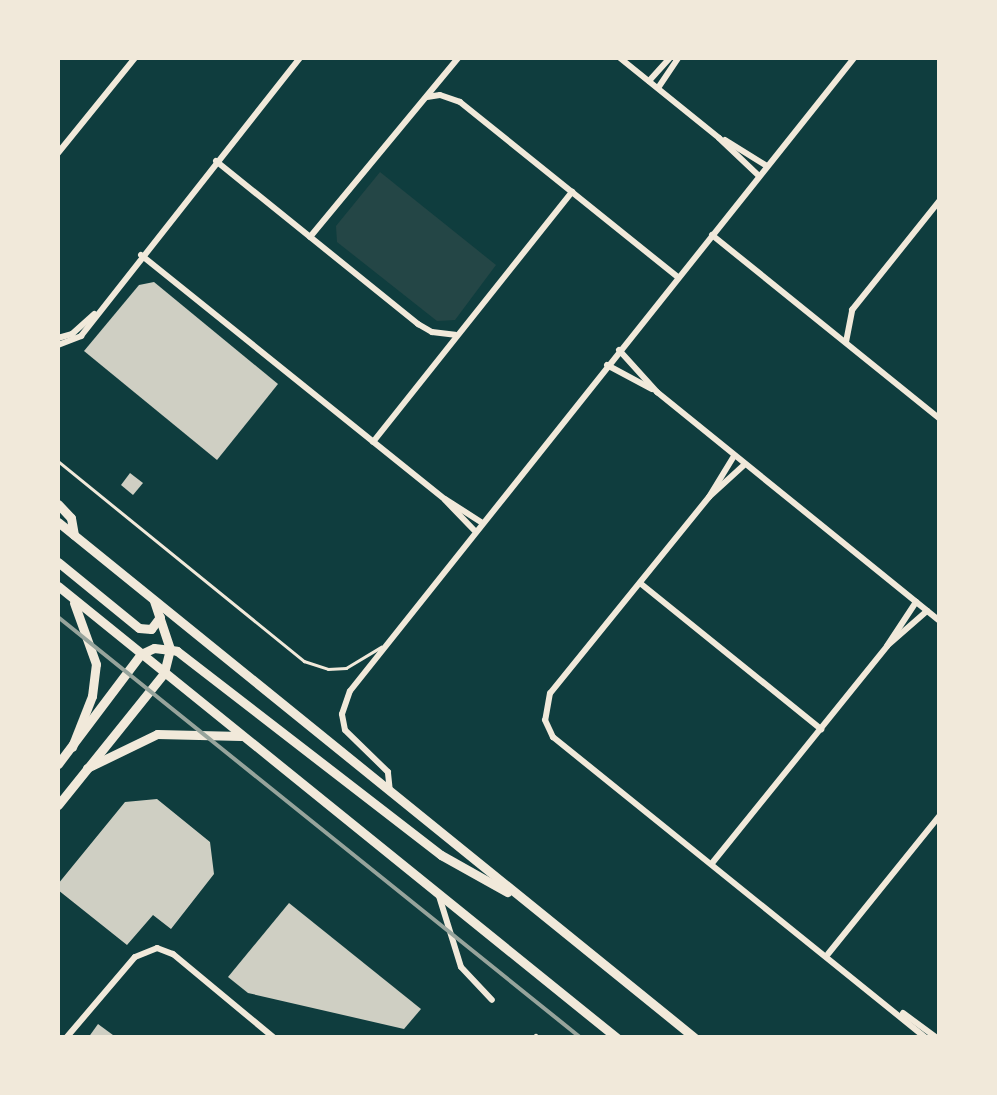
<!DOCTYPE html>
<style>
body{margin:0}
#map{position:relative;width:997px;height:1095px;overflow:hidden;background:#0f3d3e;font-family:"Noto Sans",sans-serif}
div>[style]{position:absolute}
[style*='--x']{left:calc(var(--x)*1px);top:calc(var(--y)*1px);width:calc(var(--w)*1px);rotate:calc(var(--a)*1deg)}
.green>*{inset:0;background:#244646}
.building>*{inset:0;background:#cfcfc3}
.service>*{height:2.5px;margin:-1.25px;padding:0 1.25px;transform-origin:1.25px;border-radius:1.25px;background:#f1e9da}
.minor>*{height:6px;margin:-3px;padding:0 3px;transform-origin:3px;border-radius:3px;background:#f1e9da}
.secondary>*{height:9px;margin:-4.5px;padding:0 4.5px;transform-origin:4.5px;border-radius:4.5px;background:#f1e9da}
.primary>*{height:9px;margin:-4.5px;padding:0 4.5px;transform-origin:4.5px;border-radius:4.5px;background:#f1e9da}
.rail>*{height:4px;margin:-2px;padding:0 2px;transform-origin:2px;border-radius:2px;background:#97a49c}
span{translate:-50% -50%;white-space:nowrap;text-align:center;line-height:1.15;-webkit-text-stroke:10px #f1e9da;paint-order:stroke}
.frame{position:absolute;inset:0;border:60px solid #f1e9da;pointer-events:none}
</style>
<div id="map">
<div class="green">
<i style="clip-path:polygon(380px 172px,496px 265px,455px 320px,437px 321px,337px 242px,336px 226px)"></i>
</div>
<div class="building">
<i style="clip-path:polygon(154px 282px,278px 384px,217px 460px,84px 351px,139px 285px)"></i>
<i style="clip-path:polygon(130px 473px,143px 483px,133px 495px,121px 485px)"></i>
<i style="clip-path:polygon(157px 799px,210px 842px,214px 874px,171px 929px,153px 915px,127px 945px,58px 890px,58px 884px,125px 802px)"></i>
<i style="clip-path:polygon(289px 903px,421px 1009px,404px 1029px,248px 993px,228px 977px)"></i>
<i style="clip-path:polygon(98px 1024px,117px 1038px,88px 1038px)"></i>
</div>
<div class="service">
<i style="--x:58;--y:461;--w:317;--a:39.1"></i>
<i style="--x:304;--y:661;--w:25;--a:18"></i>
<i style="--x:328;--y:669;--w:18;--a:-3"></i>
<i style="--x:346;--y:668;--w:41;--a:-31"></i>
</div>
<div class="minor">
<i style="--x:620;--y:58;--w:127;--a:38.9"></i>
<i style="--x:719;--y:138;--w:55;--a:43.5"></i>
<i style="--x:649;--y:81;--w:31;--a:-48"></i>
<i style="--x:658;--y:88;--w:36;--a:-56"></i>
<i style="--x:427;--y:97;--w:13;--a:-9"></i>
<i style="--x:440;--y:95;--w:21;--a:19"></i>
<i style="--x:460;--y:102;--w:280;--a:38.8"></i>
<i style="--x:725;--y:140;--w:49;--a:31.8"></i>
<i style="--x:58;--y:153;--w:122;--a:-51"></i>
<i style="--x:216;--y:161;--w:260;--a:38.9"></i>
<i style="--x:418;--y:324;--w:16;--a:30"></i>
<i style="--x:432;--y:332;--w:23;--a:7"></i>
<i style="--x:712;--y:235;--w:293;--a:38.9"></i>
<i style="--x:310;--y:237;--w:232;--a:-50.4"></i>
<i style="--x:141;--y:255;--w:390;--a:38.8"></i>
<i style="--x:445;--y:499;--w:43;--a:32.6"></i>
<i style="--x:58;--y:338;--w:15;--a:-16"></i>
<i style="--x:72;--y:334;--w:30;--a:-42"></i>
<i style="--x:846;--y:342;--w:33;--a:-79"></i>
<i style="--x:852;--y:310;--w:141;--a:-51.3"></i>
<i style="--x:58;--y:345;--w:25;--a:-21"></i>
<i style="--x:81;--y:336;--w:354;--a:-51.8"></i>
<i style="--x:619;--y:350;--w:57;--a:47.9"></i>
<i style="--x:657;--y:392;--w:364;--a:39"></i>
<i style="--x:607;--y:365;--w:51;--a:28.1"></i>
<i style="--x:373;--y:442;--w:320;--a:-51.5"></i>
<i style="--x:734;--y:456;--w:48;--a:121.4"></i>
<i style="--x:709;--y:497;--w:252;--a:129"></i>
<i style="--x:550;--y:693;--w:27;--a:100"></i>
<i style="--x:545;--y:720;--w:19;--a:65"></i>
<i style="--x:553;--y:737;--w:479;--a:38.9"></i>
<i style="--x:710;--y:496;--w:46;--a:-42.4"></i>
<i style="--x:445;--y:500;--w:42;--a:46"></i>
<i style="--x:640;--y:583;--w:233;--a:38.9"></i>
<i style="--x:888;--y:645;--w:52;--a:-41.1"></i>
<i style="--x:390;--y:792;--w:20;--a:-96"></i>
<i style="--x:388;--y:772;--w:60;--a:-135.7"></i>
<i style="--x:345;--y:730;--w:16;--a:-101"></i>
<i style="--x:342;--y:714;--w:24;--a:-71"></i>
<i style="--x:350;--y:691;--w:809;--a:-51.47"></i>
<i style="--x:713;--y:862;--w:277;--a:-51.1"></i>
<i style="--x:887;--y:646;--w:53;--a:-56.6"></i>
<i style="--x:439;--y:896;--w:74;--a:72.8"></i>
<i style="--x:461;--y:967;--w:45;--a:46.8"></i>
<i style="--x:828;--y:954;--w:179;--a:-51.1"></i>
<i style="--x:903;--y:1013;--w:42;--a:36.3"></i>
<i style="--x:536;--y:1037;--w:1;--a:45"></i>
<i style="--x:66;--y:1038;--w:106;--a:-49.6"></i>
<i style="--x:135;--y:957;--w:24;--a:-22"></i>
<i style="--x:157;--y:948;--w:17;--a:21"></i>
<i style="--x:173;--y:954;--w:131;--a:39.7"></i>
</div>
<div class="secondary">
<i style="--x:58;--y:764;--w:138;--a:-53"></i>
<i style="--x:58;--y:805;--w:169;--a:-51.2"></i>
<i style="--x:164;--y:673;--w:25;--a:-76"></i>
<i style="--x:170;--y:649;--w:51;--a:-108.4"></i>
</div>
<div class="primary">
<i style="--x:58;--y:504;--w:19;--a:47"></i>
<i style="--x:71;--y:518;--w:17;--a:80"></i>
<i style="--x:58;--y:522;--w:820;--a:39.01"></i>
<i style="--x:58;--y:562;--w:104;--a:39.2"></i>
<i style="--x:139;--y:628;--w:12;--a:5"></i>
<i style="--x:151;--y:629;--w:15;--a:-53"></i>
<i style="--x:58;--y:586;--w:719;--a:38.96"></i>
<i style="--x:141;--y:654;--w:14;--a:-25"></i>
<i style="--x:154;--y:648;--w:23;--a:7"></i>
<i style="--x:177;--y:651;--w:334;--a:37.7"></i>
<i style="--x:441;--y:855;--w:76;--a:29.3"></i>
<i style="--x:72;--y:747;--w:55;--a:-68.6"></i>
<i style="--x:92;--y:696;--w:32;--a:-83"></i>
<i style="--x:96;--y:664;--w:65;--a:-109.8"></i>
<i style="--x:87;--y:768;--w:78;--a:-25.9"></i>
<i style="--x:157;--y:734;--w:84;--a:1.4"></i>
</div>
<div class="rail">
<i style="--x:58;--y:617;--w:671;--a:38.83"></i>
</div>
<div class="frame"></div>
</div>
